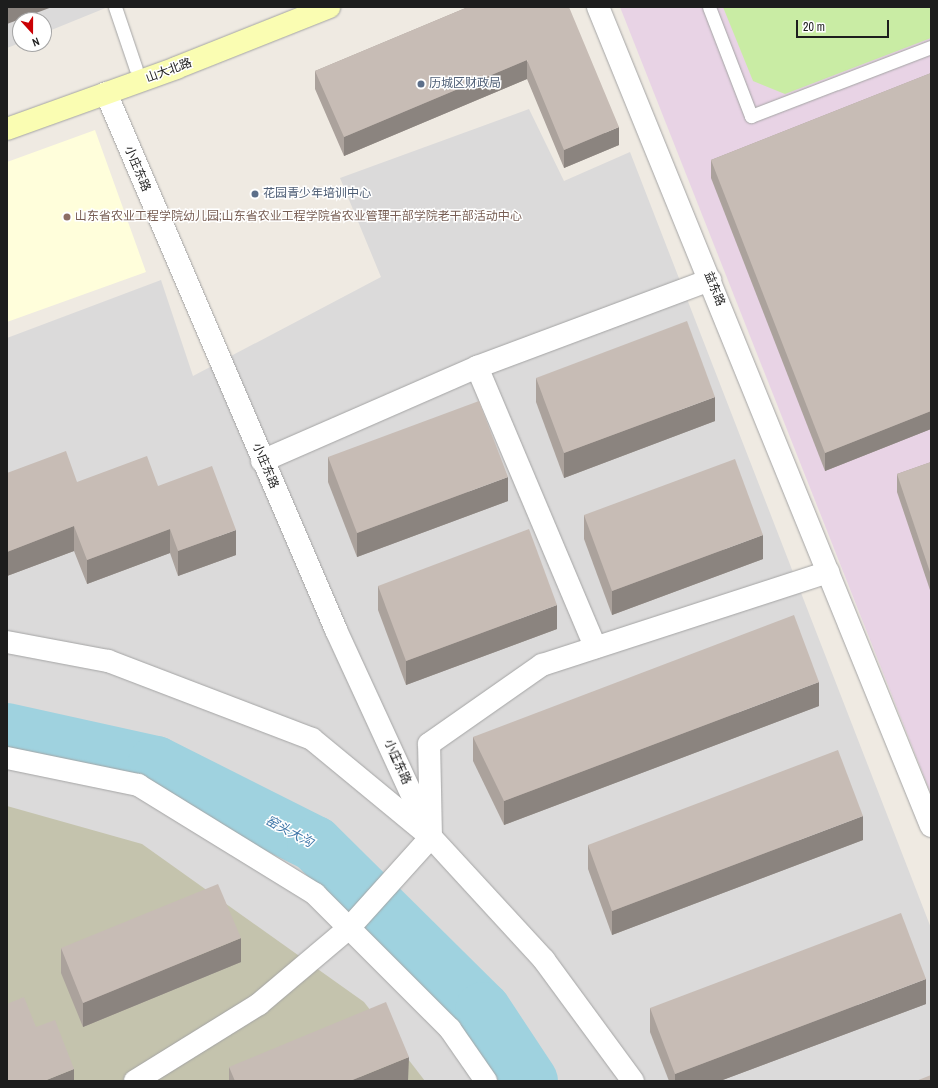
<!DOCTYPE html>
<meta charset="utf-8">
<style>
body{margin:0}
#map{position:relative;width:938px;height:1088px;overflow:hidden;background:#efeae2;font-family:"Archivo Narrow","Noto Sans SC",sans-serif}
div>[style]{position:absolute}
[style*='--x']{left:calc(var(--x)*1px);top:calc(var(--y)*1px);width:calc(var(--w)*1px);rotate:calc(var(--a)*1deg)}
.residential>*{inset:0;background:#dbdada}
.industrial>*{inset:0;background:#e8d3e5}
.education>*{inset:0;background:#fffedb}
.construction>*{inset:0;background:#c4c3ad}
.grass>*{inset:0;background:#c9eca4}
.river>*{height:56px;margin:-28px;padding:0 28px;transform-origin:28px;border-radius:28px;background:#9fd2df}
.roads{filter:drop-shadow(0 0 1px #a4a4a4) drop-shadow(0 0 1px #a4a4a4)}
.lane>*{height:13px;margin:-6.5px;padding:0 6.5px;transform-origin:6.5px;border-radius:6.5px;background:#fff}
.street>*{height:22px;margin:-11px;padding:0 11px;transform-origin:11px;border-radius:11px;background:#fff}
.secondary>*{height:22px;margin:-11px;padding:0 11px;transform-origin:11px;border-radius:11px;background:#fafdb2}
.wall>*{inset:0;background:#aba29c}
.shaded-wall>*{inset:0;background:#8b847f}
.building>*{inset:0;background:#c7bcb5}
.dots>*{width:11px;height:11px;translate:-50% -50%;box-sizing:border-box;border:2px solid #fff;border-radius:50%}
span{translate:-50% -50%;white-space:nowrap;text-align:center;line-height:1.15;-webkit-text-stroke:3px #fff;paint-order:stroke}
.street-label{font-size:12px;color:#1d1d1d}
.service-label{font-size:12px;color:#4e5e75}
.left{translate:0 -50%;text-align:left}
.education-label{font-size:12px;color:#785e54}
.water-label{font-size:13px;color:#4178a9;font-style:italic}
.frame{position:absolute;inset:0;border:8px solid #1d1d1d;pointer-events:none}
.north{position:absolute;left:12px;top:12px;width:40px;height:40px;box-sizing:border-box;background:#fff;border:1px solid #a5a5a5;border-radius:50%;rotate:159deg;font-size:11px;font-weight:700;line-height:16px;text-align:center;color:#1d1d1d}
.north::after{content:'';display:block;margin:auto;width:14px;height:18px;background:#ca0004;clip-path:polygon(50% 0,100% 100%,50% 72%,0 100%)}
.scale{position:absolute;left:796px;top:20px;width:93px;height:18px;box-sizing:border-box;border:2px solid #1d1d1d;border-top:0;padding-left:5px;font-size:12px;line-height:14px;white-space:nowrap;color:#1d1d1d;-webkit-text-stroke:3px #fff;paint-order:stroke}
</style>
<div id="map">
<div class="residential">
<i style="clip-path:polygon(7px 7px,108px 7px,44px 33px,44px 20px,20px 20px,20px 43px,7px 48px)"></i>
<i style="clip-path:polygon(529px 109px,564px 181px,630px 152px,931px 928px,931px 1081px,7px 1081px,7px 338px,161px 280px,193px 376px,381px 277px,340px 178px)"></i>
</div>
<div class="industrial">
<i style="clip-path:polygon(620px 7px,931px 7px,931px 794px)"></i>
</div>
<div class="education">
<i style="clip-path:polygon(95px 130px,146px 272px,7px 322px,7px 162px)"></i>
</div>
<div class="construction">
<i style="clip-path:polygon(7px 806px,142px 844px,364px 1002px,425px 1081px,7px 1081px)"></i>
</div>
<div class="grass">
<i style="clip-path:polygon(723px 7px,931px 7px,931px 38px,785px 94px,753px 81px)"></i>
</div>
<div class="river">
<i style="--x:7;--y:731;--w:153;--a:12.5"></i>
<i style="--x:156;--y:764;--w:178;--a:26.7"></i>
<i style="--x:315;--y:844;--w:236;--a:44.7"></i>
<i style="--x:483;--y:1010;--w:85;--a:56.5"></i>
</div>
<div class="roads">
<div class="lane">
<i style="--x:115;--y:7;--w:65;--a:71.3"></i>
<i style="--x:709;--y:7;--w:117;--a:68.9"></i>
<i style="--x:751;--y:116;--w:193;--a:-21"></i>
</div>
<div class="street">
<i style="--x:598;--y:7;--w:884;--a:67.87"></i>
<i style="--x:106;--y:93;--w:584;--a:66.81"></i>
<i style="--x:336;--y:630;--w:218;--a:65.3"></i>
<i style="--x:477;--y:367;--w:304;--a:67.1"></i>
<i style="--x:262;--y:461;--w:235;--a:-23.6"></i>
<i style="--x:477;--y:367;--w:249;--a:-20.5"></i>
<i style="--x:7;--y:642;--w:103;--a:10.7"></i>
<i style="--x:108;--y:661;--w:218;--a:20.9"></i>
<i style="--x:312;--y:739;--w:154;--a:39.5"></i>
<i style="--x:431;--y:837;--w:167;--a:47.4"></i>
<i style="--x:544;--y:960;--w:150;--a:53.7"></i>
<i style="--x:7;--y:758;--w:134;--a:11.6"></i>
<i style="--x:138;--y:785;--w:208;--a:31.6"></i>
<i style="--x:315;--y:894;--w:191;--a:45"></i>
<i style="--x:450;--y:1029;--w:63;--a:55.3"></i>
<i style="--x:135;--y:1081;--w:146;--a:-31.8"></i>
<i style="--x:259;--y:1004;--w:119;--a:-40.2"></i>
<i style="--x:350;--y:927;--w:121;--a:-48"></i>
<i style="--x:431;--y:837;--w:93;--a:-91.2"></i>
<i style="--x:429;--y:744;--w:138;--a:-35"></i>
<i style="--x:542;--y:665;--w:301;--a:-18"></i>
</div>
<div class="secondary">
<i style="--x:7;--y:129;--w:180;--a:-19.8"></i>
<i style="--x:176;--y:68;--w:165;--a:-21.7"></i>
</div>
</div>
<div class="wall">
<i style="clip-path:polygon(468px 7px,619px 145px,564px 168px,527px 79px,344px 156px,315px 89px,315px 71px)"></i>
<i style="clip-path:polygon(931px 73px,931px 429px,825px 471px,711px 178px,711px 160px)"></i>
<i style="clip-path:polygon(536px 378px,715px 421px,564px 478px,536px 402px)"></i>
<i style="clip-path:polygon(328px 457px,508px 501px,357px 557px,328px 482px)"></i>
<i style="clip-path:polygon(931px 462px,931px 593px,897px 492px,897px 474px)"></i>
<i style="clip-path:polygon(7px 473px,77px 482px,158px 486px,236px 555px,178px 576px,170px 553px,87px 584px,74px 551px,7px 576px)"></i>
<i style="clip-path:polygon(584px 515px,763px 559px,612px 615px,584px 539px)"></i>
<i style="clip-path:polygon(378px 586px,557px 629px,406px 685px,378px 610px)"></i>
<i style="clip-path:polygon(819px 706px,504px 825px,473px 761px,473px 737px)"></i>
<i style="clip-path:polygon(863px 840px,612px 935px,588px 869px,588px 845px)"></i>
<i style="clip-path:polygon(61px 948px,241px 962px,83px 1027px,61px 973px)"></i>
<i style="clip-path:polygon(926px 1004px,720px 1081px,669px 1081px,650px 1032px,650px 1008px)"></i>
<i style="clip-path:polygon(229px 1067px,409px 1081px,229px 1081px)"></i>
</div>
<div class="shaded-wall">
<i style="clip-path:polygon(7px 7px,52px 7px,7px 24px)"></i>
<i style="clip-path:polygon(527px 60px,527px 79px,344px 156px,344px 137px)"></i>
<i style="clip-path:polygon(619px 127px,619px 145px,564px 168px,564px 150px)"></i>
<i style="clip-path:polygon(715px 397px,715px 421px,564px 478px,564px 453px)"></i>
<i style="clip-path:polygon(931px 411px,931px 429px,825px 471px,825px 453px)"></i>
<i style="clip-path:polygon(508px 477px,508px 501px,357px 557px,357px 533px)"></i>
<i style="clip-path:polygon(74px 526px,74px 551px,7px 576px,7px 552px)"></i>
<i style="clip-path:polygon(170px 529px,170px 553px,87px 584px,87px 560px)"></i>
<i style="clip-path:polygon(236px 530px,236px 555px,178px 576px,178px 551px)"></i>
<i style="clip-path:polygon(763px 535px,763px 559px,612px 615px,612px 591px)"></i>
<i style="clip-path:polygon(557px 605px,557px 629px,406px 685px,406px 661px)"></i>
<i style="clip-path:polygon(819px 682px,819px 706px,504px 825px,504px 801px)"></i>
<i style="clip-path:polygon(863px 816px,863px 840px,612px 935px,612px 911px)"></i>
<i style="clip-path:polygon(241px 938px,241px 962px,83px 1027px,83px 1003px)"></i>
<i style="clip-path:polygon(926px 979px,926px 1004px,720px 1081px,675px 1081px,675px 1074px)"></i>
<i style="clip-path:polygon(409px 1057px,408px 1081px,350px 1081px)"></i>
<i style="clip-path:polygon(74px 1069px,74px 1081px,44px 1081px)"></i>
</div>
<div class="building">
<i style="clip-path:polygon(468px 7px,569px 7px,619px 127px,564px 150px,527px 60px,344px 137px,315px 71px)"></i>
<i style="clip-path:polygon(931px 73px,931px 411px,825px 453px,711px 160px)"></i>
<i style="clip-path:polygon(687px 321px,715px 397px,564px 453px,536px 378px)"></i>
<i style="clip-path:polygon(479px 401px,508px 477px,357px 533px,328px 457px)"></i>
<i style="clip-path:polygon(66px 451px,77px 482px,147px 456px,158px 486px,212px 466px,236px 530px,178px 551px,170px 529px,87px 560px,74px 526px,7px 552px,7px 473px)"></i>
<i style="clip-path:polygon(735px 459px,763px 535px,612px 591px,584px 515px)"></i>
<i style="clip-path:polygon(931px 462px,931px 575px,897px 474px)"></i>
<i style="clip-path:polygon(529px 529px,557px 605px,406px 661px,378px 586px)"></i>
<i style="clip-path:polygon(794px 615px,819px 682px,504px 801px,473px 737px)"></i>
<i style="clip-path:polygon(838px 750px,863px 816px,612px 911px,588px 845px)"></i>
<i style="clip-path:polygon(218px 884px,241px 938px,83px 1003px,61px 948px)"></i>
<i style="clip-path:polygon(901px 913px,926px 979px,675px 1074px,650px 1008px)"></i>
<i style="clip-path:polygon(24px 997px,36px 1027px,55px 1020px,74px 1069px,44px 1081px,7px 1081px,7px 1004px)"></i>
<i style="clip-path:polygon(386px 1002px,409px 1057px,350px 1081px,235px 1081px,229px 1067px)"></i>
<i style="clip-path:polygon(931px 1075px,931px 1081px,916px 1081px)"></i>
</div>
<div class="dots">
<i style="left:421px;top:84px;background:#5c6f8a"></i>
<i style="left:255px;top:194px;background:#5c6f8a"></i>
<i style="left:67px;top:217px;background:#8d6e63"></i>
</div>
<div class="street-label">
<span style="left:169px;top:71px;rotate:-20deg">山大北路</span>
<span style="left:137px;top:169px;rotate:67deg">小庄东路</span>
<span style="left:714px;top:289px;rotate:68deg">益东路</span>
<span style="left:265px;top:466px;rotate:67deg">小庄东路</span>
<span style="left:397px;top:762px;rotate:66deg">小庄东路</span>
</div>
<div class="service-label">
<span class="left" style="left:429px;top:84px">历城区财政局</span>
<span class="left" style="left:263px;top:194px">花园青少年培训中心</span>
</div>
<div class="education-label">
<span class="left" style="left:75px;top:217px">山东省农业工程学院幼儿园;山东省农业工程学院省农业管理干部学院老干部活动中心</span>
</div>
<div class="water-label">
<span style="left:289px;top:832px;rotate:28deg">窑头大沟</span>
</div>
<div class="frame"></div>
<div class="north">N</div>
<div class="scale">20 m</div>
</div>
